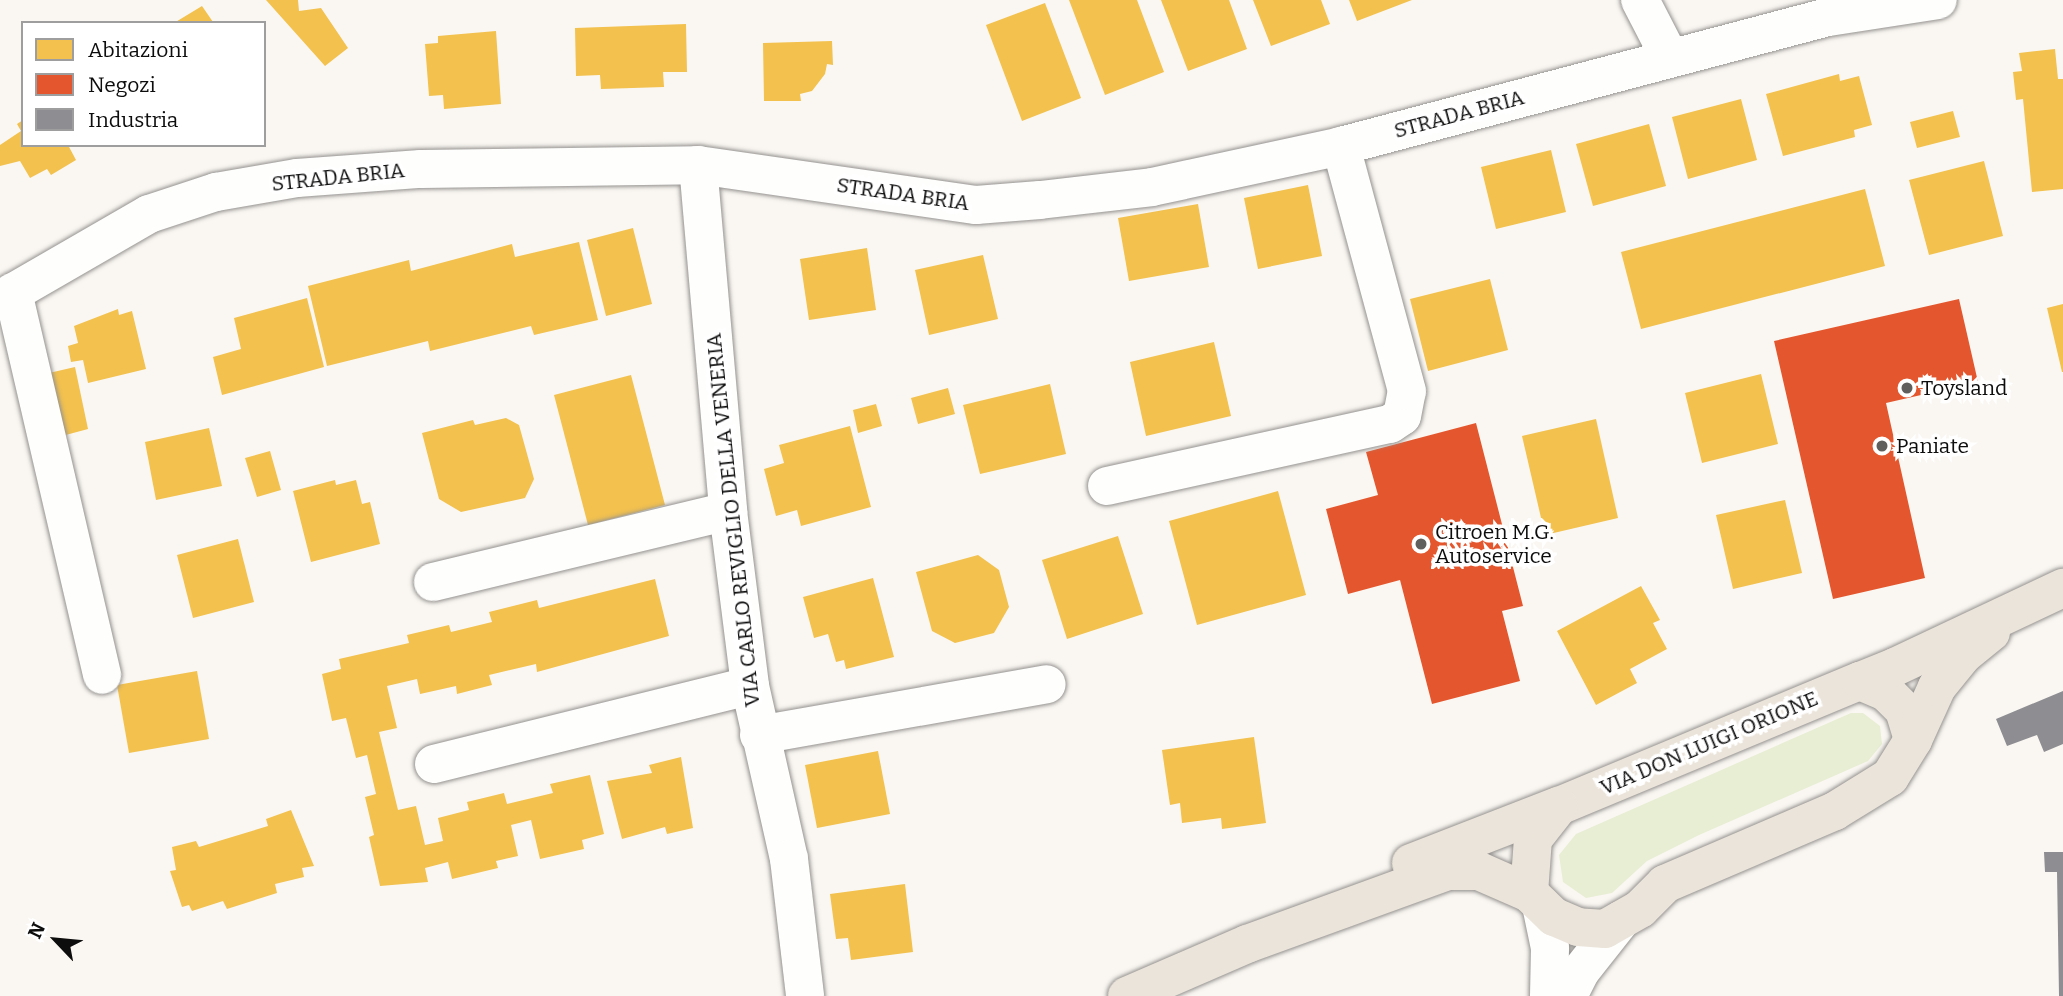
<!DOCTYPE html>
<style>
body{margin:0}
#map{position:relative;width:2063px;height:996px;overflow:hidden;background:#faf7f2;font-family:Bitter,serif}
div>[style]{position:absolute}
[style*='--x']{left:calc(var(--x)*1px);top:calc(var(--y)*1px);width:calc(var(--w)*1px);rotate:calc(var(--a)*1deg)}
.green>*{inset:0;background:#e7eed3}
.homes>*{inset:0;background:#f2c14e}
.shops>*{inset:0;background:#e4572e}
.industry>*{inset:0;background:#8d8d92}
.roads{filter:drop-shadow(0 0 2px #949290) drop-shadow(0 0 2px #949290)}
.minor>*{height:38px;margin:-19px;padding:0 19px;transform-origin:19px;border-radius:19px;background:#fefefd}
.major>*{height:38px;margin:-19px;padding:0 19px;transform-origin:19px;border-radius:19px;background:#ebe4da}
.dots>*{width:19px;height:19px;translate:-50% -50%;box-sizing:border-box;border:4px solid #fff;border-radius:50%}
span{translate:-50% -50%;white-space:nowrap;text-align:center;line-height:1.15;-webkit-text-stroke:7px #fff;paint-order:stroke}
.street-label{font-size:21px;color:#0d0d0d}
.poi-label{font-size:21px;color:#0d0d0d}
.left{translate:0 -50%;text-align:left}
.legend{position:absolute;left:21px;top:21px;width:245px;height:126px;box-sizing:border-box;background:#fff;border:2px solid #9e9e9e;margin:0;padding:9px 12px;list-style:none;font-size:21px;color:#0d0d0d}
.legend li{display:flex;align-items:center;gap:14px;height:35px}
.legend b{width:35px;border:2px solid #9e9e9e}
.north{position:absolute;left:21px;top:905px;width:70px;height:70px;-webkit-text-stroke:5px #fff;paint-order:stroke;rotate:296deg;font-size:19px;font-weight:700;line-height:28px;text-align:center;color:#0d0d0d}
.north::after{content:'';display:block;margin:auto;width:24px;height:32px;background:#0d0d0d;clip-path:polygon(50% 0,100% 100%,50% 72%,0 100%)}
</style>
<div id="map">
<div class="green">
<i style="clip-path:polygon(1851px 713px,1863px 713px,1880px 726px,1882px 744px,1868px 761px,1699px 835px,1647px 861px,1612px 893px,1586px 898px,1563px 882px,1559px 855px,1576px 834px)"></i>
</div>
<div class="homes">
<i style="clip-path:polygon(266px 0,298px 0,299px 11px,321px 8px,348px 48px,325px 66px)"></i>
<i style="clip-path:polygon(1069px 0,1137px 0,1164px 72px,1105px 95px)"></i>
<i style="clip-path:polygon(1161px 0,1229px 0,1247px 49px,1188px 71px)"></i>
<i style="clip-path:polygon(1253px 0,1321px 0,1330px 24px,1271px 46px)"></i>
<i style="clip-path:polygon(1349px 0,1412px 0,1357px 21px)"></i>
<i style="clip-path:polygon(1045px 3px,1081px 98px,1022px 121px,986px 25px)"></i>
<i style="clip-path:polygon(202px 6px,213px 22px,221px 23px,174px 23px)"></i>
<i style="clip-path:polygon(686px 24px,687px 72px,663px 72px,664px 87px,601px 89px,600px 75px,576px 76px,575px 28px)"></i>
<i style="clip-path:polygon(496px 31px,501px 104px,444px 109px,443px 95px,429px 96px,425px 44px,438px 43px,438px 36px)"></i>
<i style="clip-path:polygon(832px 41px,833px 65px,827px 64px,825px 74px,812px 91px,800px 94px,801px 101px,764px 101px,763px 43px)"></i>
<i style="clip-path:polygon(2055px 49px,2058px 79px,2063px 79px,2063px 189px,2032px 192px,2023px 99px,2016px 100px,2013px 72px,2022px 71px,2019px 53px)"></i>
<i style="clip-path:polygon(1839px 74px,1840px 81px,1859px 76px,1872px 125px,1854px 130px,1855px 137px,1783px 156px,1766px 94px)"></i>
<i style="clip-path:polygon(1741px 99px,1757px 160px,1688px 179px,1672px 117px)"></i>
<i style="clip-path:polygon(1953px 111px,1960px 137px,1917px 148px,1910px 122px)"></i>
<i style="clip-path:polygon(23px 120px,23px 145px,68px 145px,76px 160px,51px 175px,47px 169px,30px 178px,20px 161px,0 166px,0 145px,21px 131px,17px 124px)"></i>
<i style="clip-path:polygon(1649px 124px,1666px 186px,1593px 206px,1576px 144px)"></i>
<i style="clip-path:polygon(1551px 150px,1566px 212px,1496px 229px,1481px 167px)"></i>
<i style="clip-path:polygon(1984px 161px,2003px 236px,1929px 255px,1909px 180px)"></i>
<i style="clip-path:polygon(1308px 185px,1322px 256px,1258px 269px,1244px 198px)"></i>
<i style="clip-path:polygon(1865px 189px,1885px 266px,1641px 329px,1621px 252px)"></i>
<i style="clip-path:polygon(1198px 204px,1209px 267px,1129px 281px,1118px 218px)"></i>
<i style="clip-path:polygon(633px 228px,652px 304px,606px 316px,587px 240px)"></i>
<i style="clip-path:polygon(579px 242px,598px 320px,534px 335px,531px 326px,430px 351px,428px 341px,327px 366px,308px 286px,409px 260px,411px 271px,512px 244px,515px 257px)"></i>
<i style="clip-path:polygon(867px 248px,876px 310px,809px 320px,800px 259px)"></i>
<i style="clip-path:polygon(983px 255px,998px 319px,929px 335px,915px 270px)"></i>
<i style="clip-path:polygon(1490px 279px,1508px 350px,1428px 371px,1410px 299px)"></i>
<i style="clip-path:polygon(307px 298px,324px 367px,222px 395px,213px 357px,241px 349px,234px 318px)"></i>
<i style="clip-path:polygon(2063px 304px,2063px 372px,2062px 372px,2047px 308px)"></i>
<i style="clip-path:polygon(118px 309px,119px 315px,132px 311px,146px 369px,88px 383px,83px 360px,71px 362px,68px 346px,78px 343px,74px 326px)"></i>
<i style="clip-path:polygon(1214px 342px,1231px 416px,1146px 436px,1130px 362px)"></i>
<i style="clip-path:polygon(75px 367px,88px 429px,62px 436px,49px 373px)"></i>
<i style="clip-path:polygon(1761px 374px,1778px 444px,1702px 463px,1685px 393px)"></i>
<i style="clip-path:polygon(631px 375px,665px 505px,588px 525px,554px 395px)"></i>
<i style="clip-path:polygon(1050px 384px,1066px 454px,980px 474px,963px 405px)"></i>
<i style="clip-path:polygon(948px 388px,955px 414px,918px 424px,911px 398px)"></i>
<i style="clip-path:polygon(876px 404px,882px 426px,858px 433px,853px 410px)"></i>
<i style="clip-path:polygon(506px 418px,519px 425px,534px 479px,525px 498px,461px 512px,439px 499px,422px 433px,473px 420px,475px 425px)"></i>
<i style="clip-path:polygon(1596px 419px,1618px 518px,1545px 535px,1522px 436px)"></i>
<i style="clip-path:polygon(850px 426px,871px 507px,801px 526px,797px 510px,776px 516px,764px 469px,784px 463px,779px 445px)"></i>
<i style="clip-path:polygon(209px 428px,222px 486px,156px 500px,145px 442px)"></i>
<i style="clip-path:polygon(270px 451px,281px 490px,257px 497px,245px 458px)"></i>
<i style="clip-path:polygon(335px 480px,336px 485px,356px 480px,362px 504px,370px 502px,380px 544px,311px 562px,293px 491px)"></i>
<i style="clip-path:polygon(1278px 491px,1306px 595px,1197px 625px,1169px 521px)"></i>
<i style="clip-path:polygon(1785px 500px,1802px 573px,1733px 589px,1716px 515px)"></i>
<i style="clip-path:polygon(1118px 536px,1143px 614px,1067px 639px,1042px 560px)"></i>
<i style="clip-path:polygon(238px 539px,254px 602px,193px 618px,177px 555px)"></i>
<i style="clip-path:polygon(978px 555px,999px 570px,1009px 607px,994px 633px,955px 643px,932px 631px,916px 572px)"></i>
<i style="clip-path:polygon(873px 578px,894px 657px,846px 669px,844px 660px,836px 662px,828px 634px,814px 638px,803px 597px)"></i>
<i style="clip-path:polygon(655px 579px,669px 636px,537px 672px,536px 664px,489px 675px,492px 685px,457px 694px,456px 686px,420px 694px,417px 679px,387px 686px,397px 728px,379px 732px,398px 810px,416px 806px,425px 845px,443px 841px,438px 818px,469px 810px,467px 802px,504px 793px,507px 804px,553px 793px,550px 784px,590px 775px,604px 834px,582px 840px,584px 849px,540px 859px,531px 820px,511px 825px,518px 856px,496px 861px,498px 868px,452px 879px,448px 862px,425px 868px,428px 882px,380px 886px,369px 837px,374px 835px,365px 797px,376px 794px,367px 755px,356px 758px,346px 718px,332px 721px,322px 674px,341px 669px,339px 659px,409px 643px,407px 635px,449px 625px,451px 632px,492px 622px,489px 612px,537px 600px,539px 608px)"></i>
<i style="clip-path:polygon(1641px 586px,1660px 620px,1653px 623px,1667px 649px,1630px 669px,1637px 683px,1596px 705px,1557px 631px)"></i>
<i style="clip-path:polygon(197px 671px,209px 739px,129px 753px,117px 685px)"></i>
<i style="clip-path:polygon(1254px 737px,1266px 823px,1222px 829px,1221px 818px,1182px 823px,1180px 803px,1170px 805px,1162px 750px)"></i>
<i style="clip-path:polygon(878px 751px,890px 814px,817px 828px,805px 765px)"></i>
<i style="clip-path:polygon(681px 757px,693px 828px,667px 834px,665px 827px,622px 839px,607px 781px,652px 773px,649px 765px)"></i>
<i style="clip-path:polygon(291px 810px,314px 866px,302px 868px,304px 877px,275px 884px,277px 893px,227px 909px,223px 901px,192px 911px,189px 905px,182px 907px,170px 871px,176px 870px,172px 847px,196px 841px,199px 847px,268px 826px,266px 819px)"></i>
<i style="clip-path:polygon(905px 884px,913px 952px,851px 960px,848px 938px,836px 939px,830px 894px)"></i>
</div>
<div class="shops">
<i style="clip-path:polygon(1959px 299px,1978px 382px,1886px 403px,1925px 578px,1833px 599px,1774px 341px)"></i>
<i style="clip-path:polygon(1476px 423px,1523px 606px,1502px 611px,1520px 681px,1432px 704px,1400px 580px,1348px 594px,1326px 509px,1378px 495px,1366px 452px)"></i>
</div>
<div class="industry">
<i style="clip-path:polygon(2063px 691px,2063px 744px,2044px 752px,2037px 735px,2007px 746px,1996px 719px)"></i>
<i style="clip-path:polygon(2044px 852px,2063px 852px,2063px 996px,2059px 996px,2057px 872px,2045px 872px)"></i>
</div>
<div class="roads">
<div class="minor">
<i style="--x:1640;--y:0;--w:65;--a:62.7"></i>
<i style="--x:698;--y:165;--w:347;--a:85"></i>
<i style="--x:728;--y:511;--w:176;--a:82.8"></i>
<i style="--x:750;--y:686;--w:177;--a:77.3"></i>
<i style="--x:789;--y:859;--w:138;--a:83.3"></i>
<i style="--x:13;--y:292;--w:393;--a:76.9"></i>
<i style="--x:0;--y:300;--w:172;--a:-30"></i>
<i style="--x:149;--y:214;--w:71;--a:-18.2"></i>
<i style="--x:216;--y:192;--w:82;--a:-9.8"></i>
<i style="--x:297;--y:178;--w:124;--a:-4.2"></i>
<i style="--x:421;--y:169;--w:277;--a:-0.8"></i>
<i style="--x:698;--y:165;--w:281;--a:8.2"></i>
<i style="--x:976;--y:205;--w:64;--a:-4.5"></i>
<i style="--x:1040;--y:200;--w:113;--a:-6.6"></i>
<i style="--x:1152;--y:187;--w:193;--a:-12.2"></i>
<i style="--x:1341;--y:146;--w:504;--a:-14.84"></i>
<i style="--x:1828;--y:17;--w:111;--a:-8.8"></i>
<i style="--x:1107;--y:486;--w:290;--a:-12.4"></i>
<i style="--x:1390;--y:424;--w:14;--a:-34"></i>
<i style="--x:1402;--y:416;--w:25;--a:-79"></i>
<i style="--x:1407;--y:391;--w:254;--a:-105.1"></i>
<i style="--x:433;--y:582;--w:303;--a:-13.5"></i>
<i style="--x:759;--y:735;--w:292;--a:-10"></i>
<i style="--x:434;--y:764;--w:325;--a:-13.9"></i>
<i style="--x:1541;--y:905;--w:44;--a:78.2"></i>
<i style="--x:1550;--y:948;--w:48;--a:91.2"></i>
<i style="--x:1568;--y:996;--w:27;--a:-63"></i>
<i style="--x:1580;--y:972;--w:66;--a:-51.7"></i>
</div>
<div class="major">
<i style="--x:1860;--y:681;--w:28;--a:23"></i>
<i style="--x:1886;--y:692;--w:25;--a:45"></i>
<i style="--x:1904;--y:710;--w:31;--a:73"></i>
<i style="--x:1913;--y:740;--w:44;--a:121.9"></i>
<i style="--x:1890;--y:777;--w:65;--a:148.3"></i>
<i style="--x:1835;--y:811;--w:185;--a:156.8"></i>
<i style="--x:1665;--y:884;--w:35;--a:135"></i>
<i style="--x:1640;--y:909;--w:40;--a:150.3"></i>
<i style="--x:1605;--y:929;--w:27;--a:-176"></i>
<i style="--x:1578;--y:927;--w:26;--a:-157"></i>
<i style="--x:1554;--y:917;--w:35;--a:-136"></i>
<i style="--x:1529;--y:893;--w:54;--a:-85.8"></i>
<i style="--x:1533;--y:839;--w:42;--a:-51.8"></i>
<i style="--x:1559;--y:806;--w:326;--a:-22.6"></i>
<i style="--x:1860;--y:681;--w:38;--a:-22"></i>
<i style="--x:1895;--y:667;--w:186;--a:-25.2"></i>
<i style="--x:1913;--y:740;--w:58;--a:-65.6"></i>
<i style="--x:1937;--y:687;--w:41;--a:-50.9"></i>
<i style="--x:1963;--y:655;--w:36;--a:-39"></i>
<i style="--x:1411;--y:863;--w:158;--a:-21.2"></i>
<i style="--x:1127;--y:996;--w:131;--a:-23.4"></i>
<i style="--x:1247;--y:944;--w:214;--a:-20"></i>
<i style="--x:1448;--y:871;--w:31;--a:0"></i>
<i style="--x:1479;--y:871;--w:55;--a:23.7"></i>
</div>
</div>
<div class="dots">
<i style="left:1907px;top:388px;background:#605f5d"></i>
<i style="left:1882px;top:446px;background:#605f5d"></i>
<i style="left:1421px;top:544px;background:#605f5d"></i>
</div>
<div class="street-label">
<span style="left:1459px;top:114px;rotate:-15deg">STRADA BRIA</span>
<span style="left:338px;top:177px;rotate:-6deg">STRADA BRIA</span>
<span style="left:903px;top:194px;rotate:8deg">STRADA BRIA</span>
<span style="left:733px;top:520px;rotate:-96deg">VIA CARLO REVIGLIO DELLA VENERIA</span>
<span style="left:1709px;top:743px;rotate:-23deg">VIA DON LUIGI ORIONE</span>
</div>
<div class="poi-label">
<span class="left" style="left:1921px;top:388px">Toysland</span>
<span class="left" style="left:1896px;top:446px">Paniate</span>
<span class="left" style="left:1435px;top:544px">Citroen M.G.<br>Autoservice</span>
</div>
<ul class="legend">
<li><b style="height:19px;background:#f2c14e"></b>Abitazioni</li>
<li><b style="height:19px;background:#e4572e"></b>Negozi</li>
<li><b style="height:19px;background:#8d8d92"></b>Industria</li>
</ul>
<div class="north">N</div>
</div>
